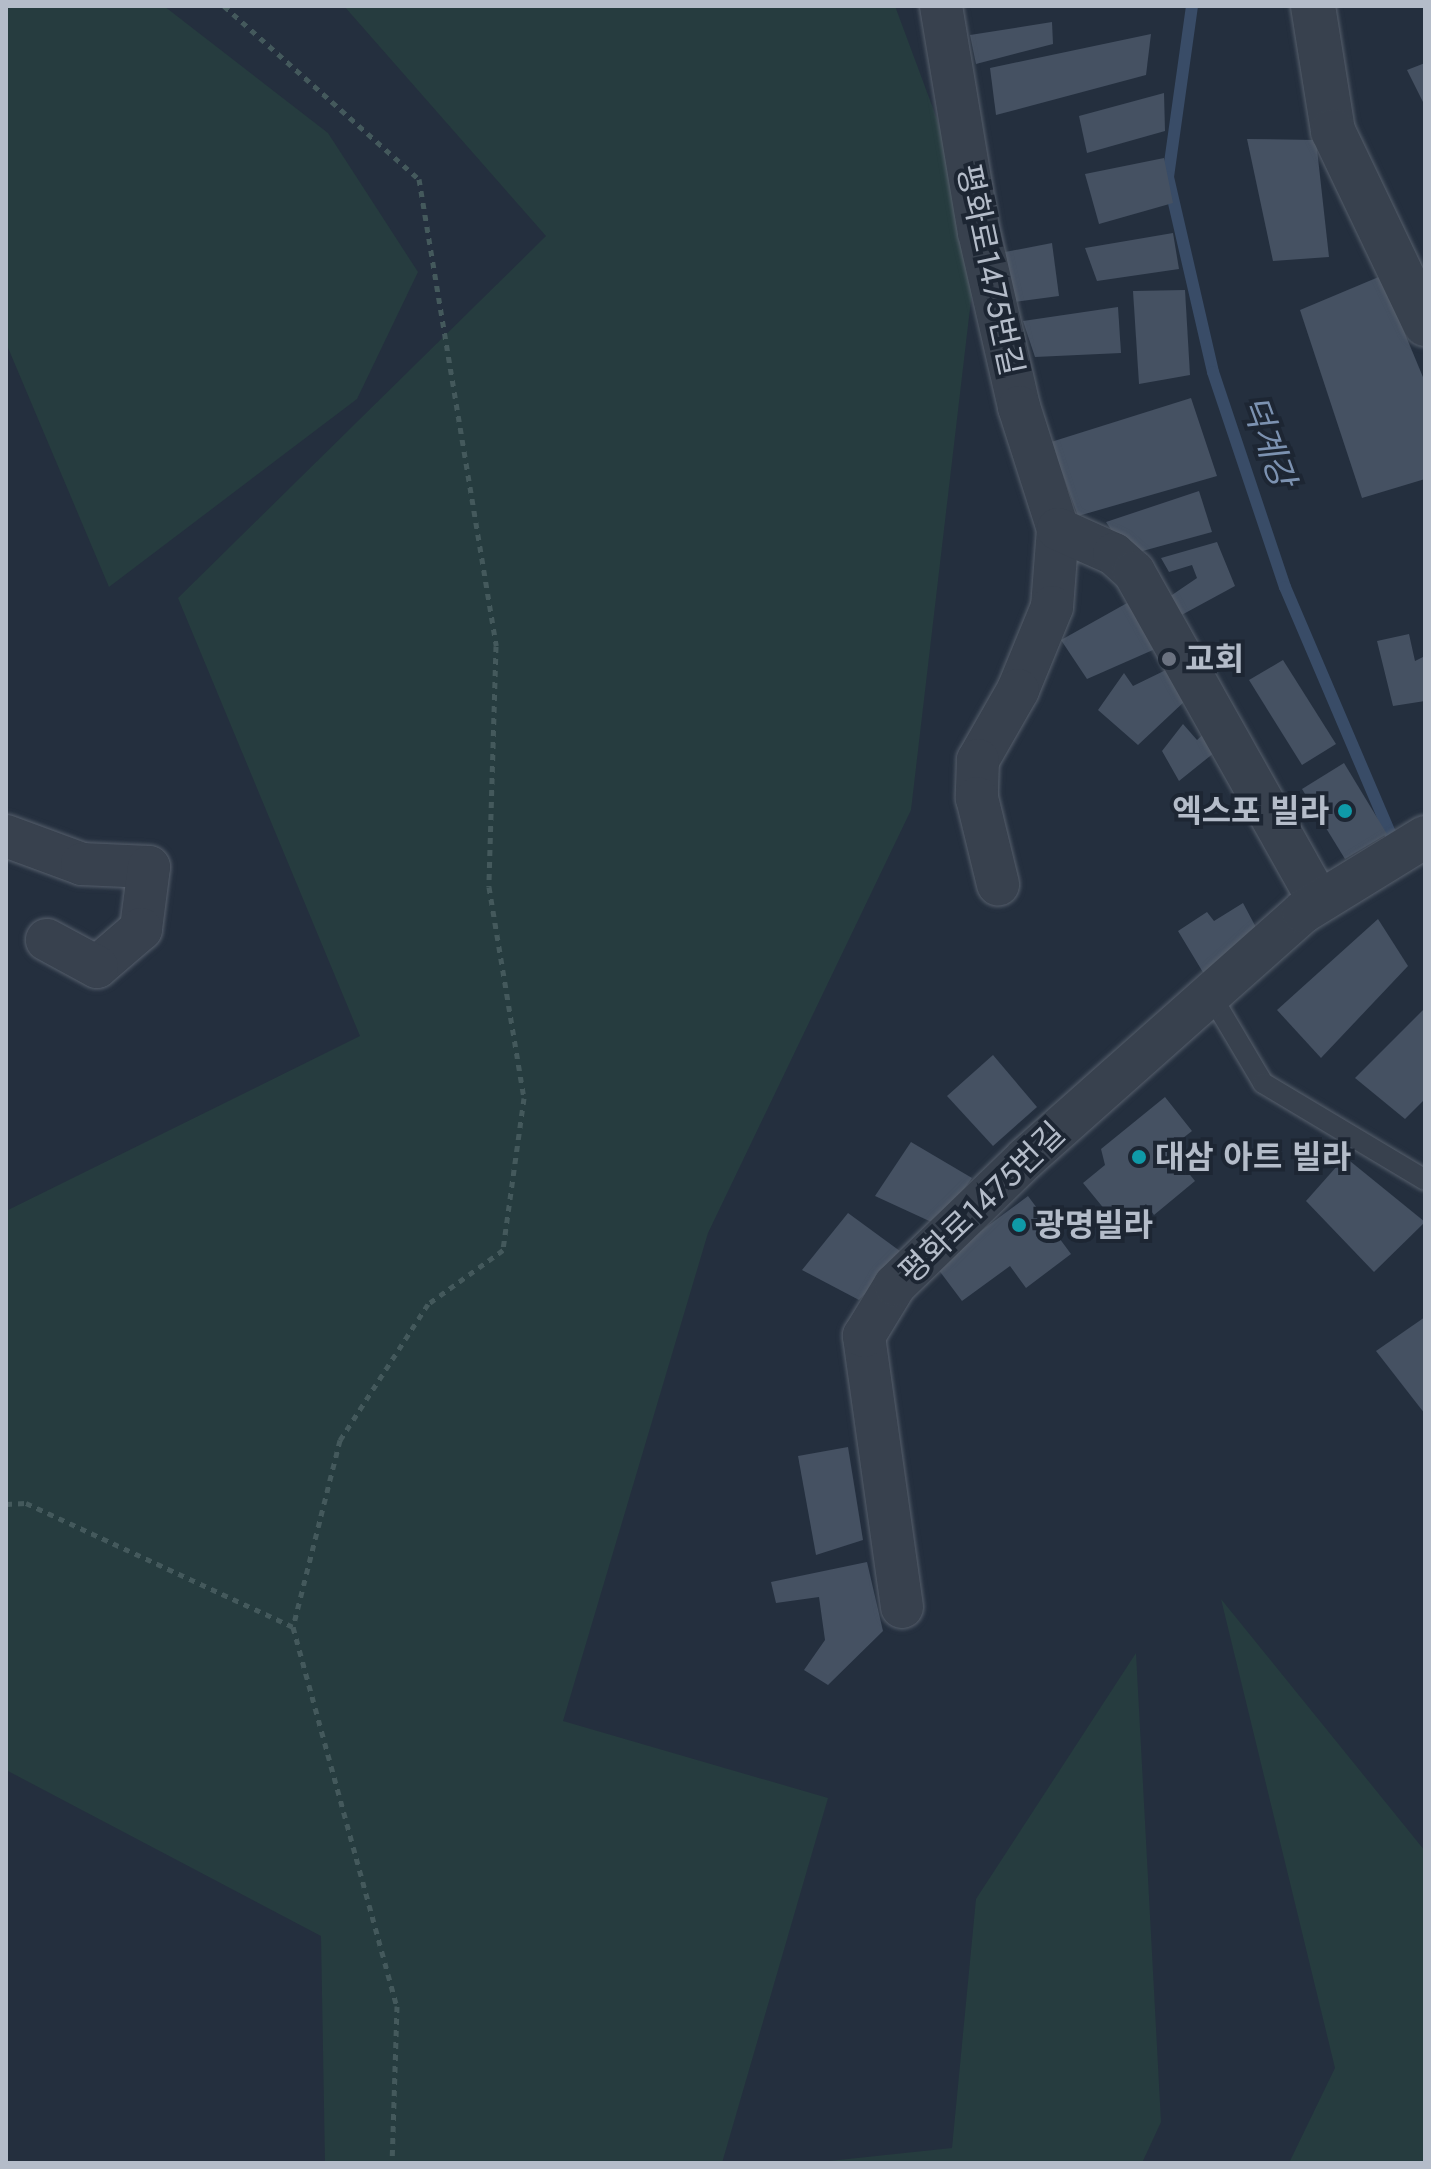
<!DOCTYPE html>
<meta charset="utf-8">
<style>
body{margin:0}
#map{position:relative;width:1431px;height:2169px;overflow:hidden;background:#242f3e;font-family:Jost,"Noto Sans KR",sans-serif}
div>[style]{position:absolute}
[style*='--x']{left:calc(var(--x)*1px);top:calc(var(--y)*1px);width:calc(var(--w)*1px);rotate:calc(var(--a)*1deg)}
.green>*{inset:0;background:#263c3f}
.stream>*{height:12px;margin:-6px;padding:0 6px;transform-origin:6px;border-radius:6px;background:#394c67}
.building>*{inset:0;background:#455162}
.path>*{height:5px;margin-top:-2.5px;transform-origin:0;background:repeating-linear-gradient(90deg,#44595c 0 6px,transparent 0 12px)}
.roads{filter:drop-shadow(0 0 2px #565f6c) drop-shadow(0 0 2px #565f6c)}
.service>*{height:20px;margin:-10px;padding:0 10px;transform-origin:10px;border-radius:10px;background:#38414e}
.minor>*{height:42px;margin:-21px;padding:0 21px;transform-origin:21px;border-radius:21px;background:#38414e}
.tertiary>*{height:44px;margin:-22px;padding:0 22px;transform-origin:22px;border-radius:22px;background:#38414e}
.dots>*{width:22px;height:22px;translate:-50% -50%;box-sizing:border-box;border:4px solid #1d2633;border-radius:50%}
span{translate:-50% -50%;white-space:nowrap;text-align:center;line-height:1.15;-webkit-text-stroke:8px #1d2633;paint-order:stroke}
.street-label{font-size:32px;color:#b4bcc9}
.poi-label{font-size:32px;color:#b4bcc9;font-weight:700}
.left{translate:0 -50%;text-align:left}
.right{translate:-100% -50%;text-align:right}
.water-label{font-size:34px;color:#7c92b1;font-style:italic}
.frame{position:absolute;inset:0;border:8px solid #b4bcc9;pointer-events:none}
</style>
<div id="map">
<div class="green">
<i style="clip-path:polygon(6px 6px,164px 6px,328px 133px,418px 272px,357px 399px,109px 587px,6px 343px)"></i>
<i style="clip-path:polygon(344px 6px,895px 6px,979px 232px,911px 810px,708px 1233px,563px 1721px,828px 1798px,722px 2163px,325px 2163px,321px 1936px,6px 1770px,6px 1211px,360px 1036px,178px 598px,546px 236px)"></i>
<i style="clip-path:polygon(1221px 1599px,1425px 1851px,1425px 2163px,1289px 2163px,1335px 2068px)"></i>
<i style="clip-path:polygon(1136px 1653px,1161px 2122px,1142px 2163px,810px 2163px,952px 2148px,976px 1899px)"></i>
</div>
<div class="stream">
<i style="--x:1192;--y:6;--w:173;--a:98"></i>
<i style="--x:1168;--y:177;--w:200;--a:77"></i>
<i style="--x:1213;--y:372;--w:227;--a:71.5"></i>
<i style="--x:1285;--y:587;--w:267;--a:66.9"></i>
<i style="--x:1390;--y:833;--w:14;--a:39"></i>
</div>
<div class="building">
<i style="clip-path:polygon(1052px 22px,1053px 44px,976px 64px,970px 35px)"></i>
<i style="clip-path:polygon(1151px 34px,1146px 75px,996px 115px,990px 68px)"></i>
<i style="clip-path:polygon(1425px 63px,1425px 106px,1407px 70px)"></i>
<i style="clip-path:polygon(1164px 93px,1165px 131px,1087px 153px,1079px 116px)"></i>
<i style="clip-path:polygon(1247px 139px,1316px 140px,1329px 257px,1273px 261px)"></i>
<i style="clip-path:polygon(1164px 158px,1173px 203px,1099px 224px,1085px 174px)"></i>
<i style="clip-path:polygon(1173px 233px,1179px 269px,1097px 281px,1085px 248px)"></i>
<i style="clip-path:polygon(1052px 243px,1059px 296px,1015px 302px,1005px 252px)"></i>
<i style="clip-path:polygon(1381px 276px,1425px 382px,1425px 479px,1362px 498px,1300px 310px)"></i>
<i style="clip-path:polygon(1185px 290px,1190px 375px,1139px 384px,1133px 291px)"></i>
<i style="clip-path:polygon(1118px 307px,1121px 353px,1035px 357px,1023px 321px)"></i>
<i style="clip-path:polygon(1191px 398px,1217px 476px,1078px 516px,1051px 442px)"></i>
<i style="clip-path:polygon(1199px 491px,1212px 532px,1128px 555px,1106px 522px)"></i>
<i style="clip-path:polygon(1217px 542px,1235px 586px,1176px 618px,1169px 597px,1197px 578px,1192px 565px,1169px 572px,1161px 558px)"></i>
<i style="clip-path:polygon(1136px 598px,1162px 646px,1087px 679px,1061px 640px)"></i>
<i style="clip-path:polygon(1409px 634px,1415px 661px,1425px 656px,1425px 701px,1393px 706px,1377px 641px)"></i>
<i style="clip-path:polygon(1283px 660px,1336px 744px,1302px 765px,1249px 680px)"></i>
<i style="clip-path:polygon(1172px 667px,1186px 700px,1138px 745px,1098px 710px,1124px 673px,1133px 686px)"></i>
<i style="clip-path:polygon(1183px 724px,1197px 740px,1210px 728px,1225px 744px,1179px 781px,1162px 751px)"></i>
<i style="clip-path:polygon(1344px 763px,1387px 834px,1345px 859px,1302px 789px)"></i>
<i style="clip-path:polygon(1243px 903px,1259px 933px,1204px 974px,1178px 931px,1207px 912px,1214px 921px)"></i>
<i style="clip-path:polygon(1378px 919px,1408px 966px,1321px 1058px,1277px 1010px)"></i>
<i style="clip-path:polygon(1425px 1008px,1425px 1099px,1405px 1119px,1355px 1078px)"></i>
<i style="clip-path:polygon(993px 1055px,1037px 1107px,993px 1146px,947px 1096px)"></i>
<i style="clip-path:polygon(1165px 1097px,1192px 1131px,1169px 1149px,1195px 1181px,1154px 1215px,1146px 1204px,1119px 1227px,1083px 1183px,1105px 1165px,1101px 1149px)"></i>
<i style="clip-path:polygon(911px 1142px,972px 1178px,938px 1225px,875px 1196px)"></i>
<i style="clip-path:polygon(1345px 1157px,1425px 1222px,1374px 1272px,1306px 1201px)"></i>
<i style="clip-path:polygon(1028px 1196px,1071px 1254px,1026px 1288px,1010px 1266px,962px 1301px,935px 1265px)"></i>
<i style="clip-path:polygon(848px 1213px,904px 1254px,859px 1300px,802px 1270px)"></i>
<i style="clip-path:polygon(1425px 1317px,1425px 1414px,1376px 1351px)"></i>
<i style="clip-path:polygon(848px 1447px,863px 1540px,816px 1555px,798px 1456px)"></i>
<i style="clip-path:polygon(867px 1562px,883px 1631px,828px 1685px,804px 1670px,825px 1640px,819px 1597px,776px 1603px,771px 1582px)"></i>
</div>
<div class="path">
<i style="--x:224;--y:6;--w:261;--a:41.6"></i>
<i style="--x:419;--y:179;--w:473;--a:80.6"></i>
<i style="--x:496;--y:646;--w:241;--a:91.7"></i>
<i style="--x:489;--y:887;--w:214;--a:80.6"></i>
<i style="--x:524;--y:1098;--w:153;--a:97.9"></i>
<i style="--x:503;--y:1250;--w:92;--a:144.2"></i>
<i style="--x:428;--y:1304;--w:162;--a:122.9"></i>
<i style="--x:340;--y:1440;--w:193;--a:104.1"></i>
<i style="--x:6;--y:1504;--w:20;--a:-3"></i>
<i style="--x:26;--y:1503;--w:294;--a:24.9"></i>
<i style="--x:293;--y:1627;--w:393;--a:74.7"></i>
<i style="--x:397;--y:2006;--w:157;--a:91.8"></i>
</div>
<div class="roads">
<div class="service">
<i style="--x:1209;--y:992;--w:106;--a:59.3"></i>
<i style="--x:1263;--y:1083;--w:189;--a:30.9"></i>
</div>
<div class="minor">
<i style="--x:941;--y:6;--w:229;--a:80.5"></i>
<i style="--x:979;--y:232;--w:180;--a:77.1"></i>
<i style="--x:1019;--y:407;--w:128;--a:72.3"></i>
<i style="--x:1058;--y:529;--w:78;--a:94.4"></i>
<i style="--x:1052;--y:607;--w:90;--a:112.3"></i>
<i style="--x:1018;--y:690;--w:81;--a:119.7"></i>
<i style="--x:978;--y:760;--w:38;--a:92"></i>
<i style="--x:977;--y:798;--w:89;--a:76.3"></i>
<i style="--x:1058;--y:529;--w:61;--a:24.1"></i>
<i style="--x:1114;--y:554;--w:27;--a:42"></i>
<i style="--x:1134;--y:572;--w:377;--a:60.7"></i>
<i style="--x:6;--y:836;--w:81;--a:20.2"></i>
<i style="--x:82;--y:864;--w:67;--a:2.6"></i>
<i style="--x:149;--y:867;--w:63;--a:97.4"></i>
<i style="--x:141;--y:929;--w:58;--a:139.2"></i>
<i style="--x:97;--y:967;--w:57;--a:-151.6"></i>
<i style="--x:902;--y:1607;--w:274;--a:-98"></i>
<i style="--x:864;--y:1336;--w:60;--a:-58.7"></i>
<i style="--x:895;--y:1285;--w:182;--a:-44.1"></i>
<i style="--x:1026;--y:1158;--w:370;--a:-41.6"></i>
<i style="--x:1303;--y:912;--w:143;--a:-31.6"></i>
</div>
<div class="tertiary">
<i style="--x:1313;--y:6;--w:127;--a:80.9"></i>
<i style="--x:1333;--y:131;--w:214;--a:64.5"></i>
</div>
</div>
<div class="dots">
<i style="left:1169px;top:659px;background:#6b7280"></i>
<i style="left:1345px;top:811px;background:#0f9aa8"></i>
<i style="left:1139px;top:1157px;background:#0f9aa8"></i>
<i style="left:1019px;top:1225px;background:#0f9aa8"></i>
</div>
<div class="street-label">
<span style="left:990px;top:270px;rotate:78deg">평화로1475번길</span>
<span style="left:982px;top:1203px;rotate:-44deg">평화로1475번길</span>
</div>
<div class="poi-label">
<span class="left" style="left:1185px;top:659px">교회</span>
<span class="right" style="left:1329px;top:811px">엑스포 빌라</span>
<span class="left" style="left:1155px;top:1157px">대삼 아트 빌라</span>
<span class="left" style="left:1035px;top:1225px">광명빌라</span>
</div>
<div class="water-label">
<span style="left:1268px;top:441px;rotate:70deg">덕계강</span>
</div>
<div class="frame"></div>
</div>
